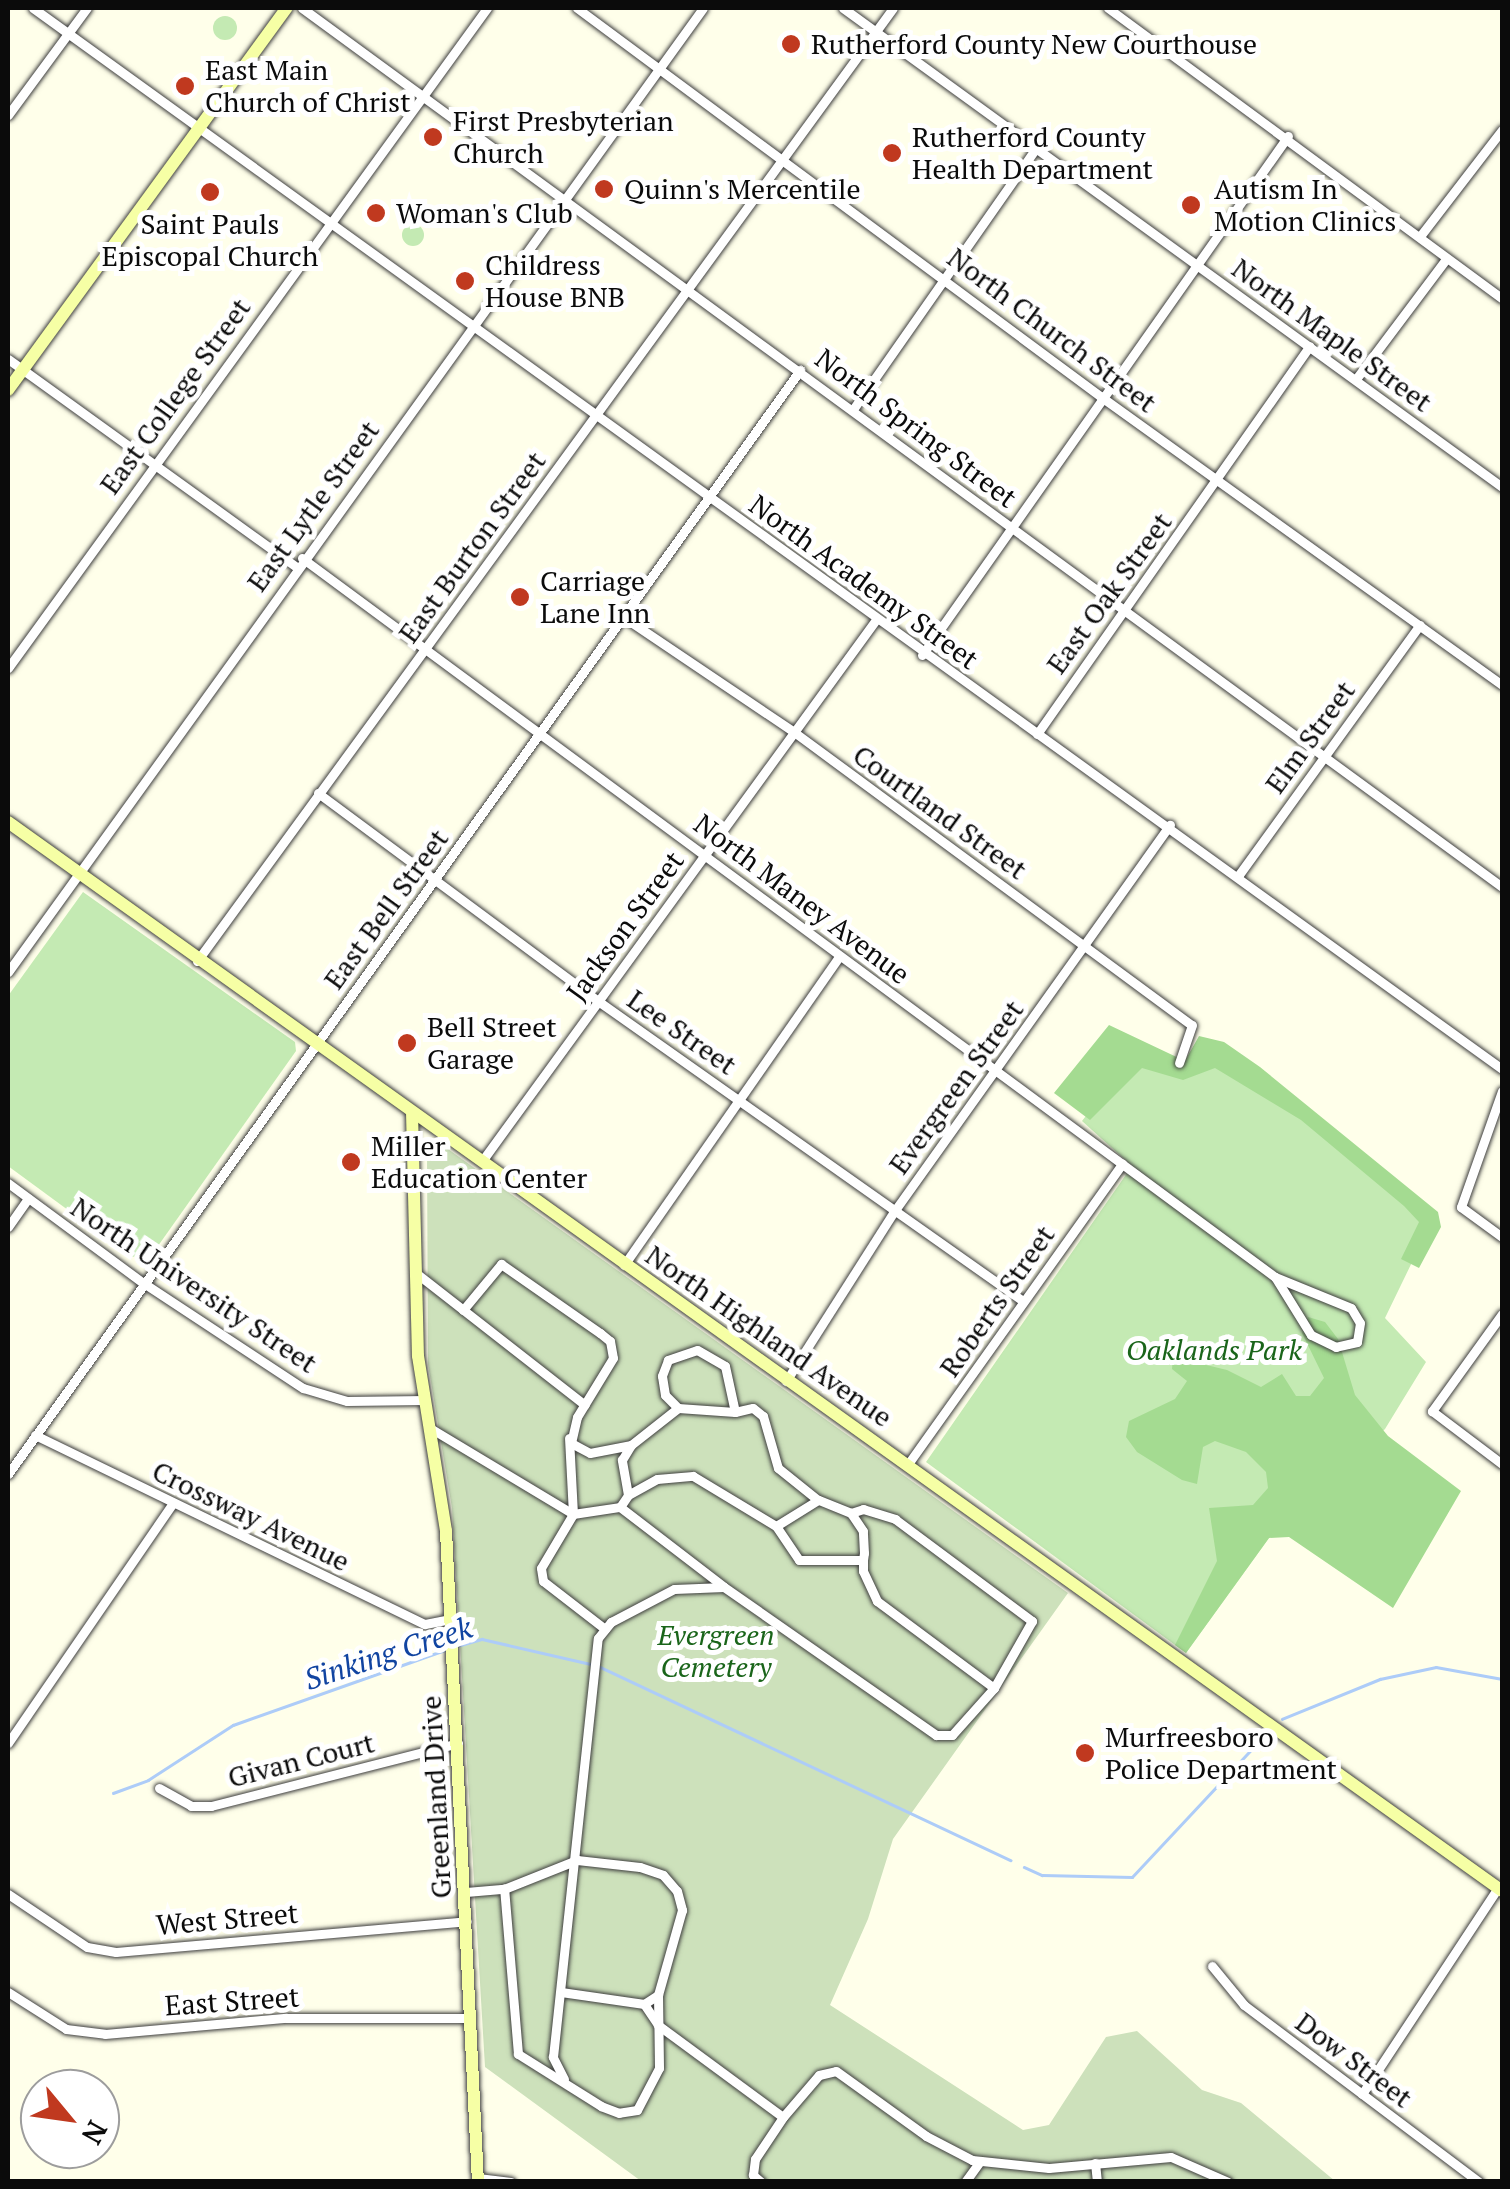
<!DOCTYPE html>
<style>
body{margin:0}
#map{position:relative;width:1510px;height:2189px;overflow:hidden;background:#ffffea;font-family:"PT Serif",serif}
div>[style]{position:absolute}
[style*='--x']{left:calc(var(--x)*1px);top:calc(var(--y)*1px);width:calc(var(--w)*1px);rotate:calc(var(--a)*1deg)}
.green>*{inset:0;background:#c4eab3}
.round{border-radius:50%}
.forest>*{inset:0;background:#a4db91}
.cemetery>*{inset:0;background:#cde1bb}
.stream>*{height:2.5px;margin:-1.25px;padding:0 1.25px;transform-origin:1.25px;border-radius:1.25px;background:#adccf8}
.roads{filter:drop-shadow(0 0 2px #3e3e3e) drop-shadow(0 0 2px #3e3e3e)}
.street>*{height:9px;margin:-4.5px;padding:0 4.5px;transform-origin:4.5px;border-radius:4.5px;background:#fff}
.secondary>*{height:12px;margin:-6px;padding:0 6px;transform-origin:6px;border-radius:6px;background:#f6ffa5}
.dots>*{width:28px;height:28px;translate:-50% -50%;box-sizing:border-box;border:5px solid #fff;border-radius:50%}
span{translate:-50% -50%;white-space:nowrap;text-align:center;line-height:1.15;-webkit-text-stroke:10px #fff;paint-order:stroke}
.poi-label{font-size:28px;color:#0b0b0b}
.left{translate:0 -50%;text-align:left}
.street-label{font-size:28px;color:#0b0b0b}
.park-label{font-size:28px;color:#1a651a;font-style:italic}
.water-label{font-size:30px;color:#1144a1;font-style:italic}
.frame{position:absolute;inset:0;border:10px solid #0b0b0b;pointer-events:none}
.north{position:absolute;left:20px;top:2069px;width:100px;height:100px;box-sizing:border-box;background:#fff;border:2px solid #9d9d9d;border-radius:50%;rotate:119deg;font-size:28px;font-weight:700;line-height:40px;text-align:center;color:#0b0b0b}
.north::after{content:'';display:block;margin:auto;width:35px;height:45px;background:#c0391f;clip-path:polygon(50% 0,100% 100%,50% 72%,0 100%)}
</style>
<div id="map">
<div class="green">
<i class="round" style="left:213px;top:16px;width:24px;height:24px"></i>
<i class="round" style="left:402px;top:224px;width:22px;height:22px"></i>
<i style="clip-path:polygon(83px 892px,295px 1042px,296px 1051px,153px 1253px,132px 1257px,8px 1166px,8px 996px)"></i>
<i style="clip-path:polygon(1198px 1039px,1432px 1221px,1385px 1318px,1426px 1362px,1385px 1429px,1269px 1538px,1186px 1653px,926px 1462px,1132px 1166px,1082px 1121px,1138px 1048px,1185px 1061px)"></i>
</div>
<div class="forest">
<i style="clip-path:polygon(1109px 1025px,1185px 1061px,1199px 1036px,1224px 1042px,1260px 1067px,1438px 1212px,1441px 1227px,1419px 1268px,1401px 1259px,1419px 1222px,1404px 1206px,1301px 1120px,1215px 1068px,1183px 1080px,1142px 1068px,1090px 1120px,1054px 1093px)"></i>
<i style="clip-path:polygon(1308px 1317px,1325px 1322px,1338px 1339px,1355px 1395px,1388px 1436px,1461px 1491px,1393px 1608px,1289px 1537px,1269px 1538px,1186px 1653px,1175px 1645px,1217px 1561px,1209px 1508px,1253px 1505px,1268px 1488px,1266px 1472px,1246px 1452px,1215px 1441px,1203px 1447px,1197px 1484px,1182px 1480px,1137px 1452px,1126px 1437px,1129px 1421px,1175px 1399px,1187px 1381px,1172px 1369px,1173px 1357px,1227px 1370px,1261px 1387px,1282px 1374px,1296px 1396px,1310px 1396px,1324px 1378px,1302px 1333px)"></i>
</div>
<div class="cemetery">
<i style="clip-path:polygon(441px 1144px,1068px 1593px,893px 1839px,868px 1919px,830px 2005px,1023px 2130px,1049px 2125px,1106px 2037px,1137px 2031px,1202px 2090px,1241px 2103px,1335px 2181px,641px 2181px,485px 2067px,452px 1508px,428px 1364px,427px 1148px)"></i>
</div>
<div class="stream">
<i style="--x:457;--y:1646;--w:26;--a:-16"></i>
<i style="--x:482;--y:1639;--w:111;--a:13"></i>
<i style="--x:598;--y:1666;--w:456;--a:25.2"></i>
<i style="--x:1282;--y:1719;--w:106;--a:-22.2"></i>
<i style="--x:1380;--y:1679;--w:57;--a:-12.1"></i>
<i style="--x:1436;--y:1667;--w:67;--a:10.3"></i>
<i style="--x:113;--y:1793;--w:37;--a:-20"></i>
<i style="--x:148;--y:1780;--w:101;--a:-32.9"></i>
<i style="--x:233;--y:1725;--w:225;--a:-19.5"></i>
<i style="--x:1024;--y:1867;--w:20;--a:24"></i>
<i style="--x:1042;--y:1875;--w:90;--a:1.3"></i>
<i style="--x:1132;--y:1877;--w:196;--a:-46.9"></i>
</div>
<div class="roads">
<div class="street">
<i style="--x:33;--y:8;--w:1812;--a:35.84"></i>
<i style="--x:302;--y:8;--w:1487;--a:36.22"></i>
<i style="--x:577;--y:8;--w:651;--a:36.57"></i>
<i style="--x:1100;--y:396;--w:495;--a:35.7"></i>
<i style="--x:843;--y:8;--w:815;--a:36.01"></i>
<i style="--x:1108;--y:8;--w:489;--a:36.4"></i>
<i style="--x:8;--y:115;--w:133;--a:-53.6"></i>
<i style="--x:1421;--y:235;--w:133;--a:-52.4"></i>
<i style="--x:8;--y:359;--w:355;--a:35.8"></i>
<i style="--x:1356;--y:379;--w:151;--a:-53.1"></i>
<i style="--x:854;--y:408;--w:317;--a:-55"></i>
<i style="--x:302;--y:558;--w:1210;--a:36.46"></i>
<i style="--x:625;--y:618;--w:204;--a:34"></i>
<i style="--x:794;--y:732;--w:494;--a:36.4"></i>
<i style="--x:1192;--y:1025;--w:40;--a:108.9"></i>
<i style="--x:922;--y:655;--w:635;--a:-54.81"></i>
<i style="--x:8;--y:668;--w:816;--a:-54.03"></i>
<i style="--x:1037;--y:734;--w:474;--a:-54.9"></i>
<i style="--x:318;--y:793;--w:349;--a:36.6"></i>
<i style="--x:598;--y:1001;--w:520;--a:35.22"></i>
<i style="--x:1238;--y:876;--w:310;--a:-54.1"></i>
<i style="--x:197;--y:961;--w:1180;--a:-53.86"></i>
<i style="--x:8;--y:972;--w:1188;--a:-54.21"></i>
<i style="--x:1502;--y:1091;--w:123;--a:109.5"></i>
<i style="--x:1461;--y:1207;--w:51;--a:36.2"></i>
<i style="--x:482;--y:1161;--w:668;--a:-53.95"></i>
<i style="--x:8;--y:1183;--w:167;--a:36.5"></i>
<i style="--x:142;--y:1282;--w:193;--a:33.4"></i>
<i style="--x:303;--y:1388;--w:46;--a:16.5"></i>
<i style="--x:347;--y:1401;--w:78;--a:-0.7"></i>
<i style="--x:8;--y:1227;--w:35;--a:-55"></i>
<i style="--x:624;--y:1265;--w:376;--a:-55.1"></i>
<i style="--x:416;--y:1273;--w:214;--a:38"></i>
<i style="--x:1275;--y:1277;--w:82;--a:22.2"></i>
<i style="--x:1351;--y:1308;--w:17;--a:59"></i>
<i style="--x:1360;--y:1323;--w:19;--a:99"></i>
<i style="--x:1357;--y:1342;--w:22;--a:167"></i>
<i style="--x:1336;--y:1347;--w:28;--a:-154"></i>
<i style="--x:1311;--y:1335;--w:68;--a:-121.8"></i>
<i style="--x:463;--y:1310;--w:60;--a:-50.4"></i>
<i style="--x:501;--y:1264;--w:121;--a:34.9"></i>
<i style="--x:600;--y:1333;--w:13;--a:39"></i>
<i style="--x:610;--y:1341;--w:17;--a:80"></i>
<i style="--x:613;--y:1358;--w:69;--a:121.4"></i>
<i style="--x:577;--y:1417;--w:27;--a:103"></i>
<i style="--x:571;--y:1443;--w:21;--a:28"></i>
<i style="--x:590;--y:1453;--w:42;--a:-11"></i>
<i style="--x:1502;--y:1314;--w:120;--a:125.8"></i>
<i style="--x:1432;--y:1411;--w:88;--a:37.1"></i>
<i style="--x:786;--y:1381;--w:199;--a:-57.5"></i>
<i style="--x:893;--y:1213;--w:477;--a:-54.5"></i>
<i style="--x:735;--y:1412;--w:47;--a:-102.3"></i>
<i style="--x:725;--y:1366;--w:32;--a:-150"></i>
<i style="--x:697;--y:1350;--w:31;--a:161"></i>
<i style="--x:668;--y:1360;--w:17;--a:111"></i>
<i style="--x:662;--y:1376;--w:19;--a:81"></i>
<i style="--x:665;--y:1395;--w:18;--a:45"></i>
<i style="--x:678;--y:1408;--w:57;--a:4"></i>
<i style="--x:735;--y:1412;--w:18;--a:-13"></i>
<i style="--x:753;--y:1408;--w:13;--a:39"></i>
<i style="--x:763;--y:1416;--w:54;--a:73.9"></i>
<i style="--x:778;--y:1468;--w:51;--a:38.7"></i>
<i style="--x:430;--y:1428;--w:167;--a:31"></i>
<i style="--x:573;--y:1514;--w:76;--a:-93"></i>
<i style="--x:35;--y:1435;--w:433;--a:25.9"></i>
<i style="--x:425;--y:1624;--w:26;--a:-11"></i>
<i style="--x:908;--y:1464;--w:369;--a:-54.5"></i>
<i style="--x:8;--y:1474;--w:1359;--a:-54.34"></i>
<i style="--x:628;--y:1495;--w:36;--a:-100"></i>
<i style="--x:622;--y:1460;--w:17;--a:-59"></i>
<i style="--x:631;--y:1445;--w:60;--a:-38.2"></i>
<i style="--x:851;--y:1513;--w:13;--a:-18"></i>
<i style="--x:863;--y:1509;--w:34;--a:17"></i>
<i style="--x:895;--y:1519;--w:171;--a:36.7"></i>
<i style="--x:1032;--y:1621;--w:77;--a:119.6"></i>
<i style="--x:723;--y:1586;--w:130;--a:-142.5"></i>
<i style="--x:620;--y:1507;--w:14;--a:-56"></i>
<i style="--x:628;--y:1495;--w:33;--a:-29"></i>
<i style="--x:657;--y:1479;--w:36;--a:-5"></i>
<i style="--x:693;--y:1476;--w:97;--a:31.1"></i>
<i style="--x:605;--y:1629;--w:78;--a:-142.3"></i>
<i style="--x:543;--y:1581;--w:13;--a:-99"></i>
<i style="--x:541;--y:1568;--w:63;--a:-59.3"></i>
<i style="--x:573;--y:1514;--w:48;--a:-8.5"></i>
<i style="--x:8;--y:1743;--w:290;--a:-55.5"></i>
<i style="--x:159;--y:1788;--w:37;--a:29"></i>
<i style="--x:191;--y:1806;--w:20;--a:0"></i>
<i style="--x:211;--y:1806;--w:255;--a:-14.3"></i>
<i style="--x:466;--y:1892;--w:38;--a:-5"></i>
<i style="--x:504;--y:1889;--w:79;--a:-21.7"></i>
<i style="--x:577;--y:1860;--w:63;--a:6.3"></i>
<i style="--x:640;--y:1867;--w:24;--a:19"></i>
<i style="--x:663;--y:1875;--w:21;--a:49"></i>
<i style="--x:677;--y:1891;--w:20;--a:75"></i>
<i style="--x:682;--y:1910;--w:88;--a:105.8"></i>
<i style="--x:658;--y:1995;--w:73;--a:89.2"></i>
<i style="--x:659;--y:2068;--w:47;--a:117.6"></i>
<i style="--x:637;--y:2110;--w:18;--a:171"></i>
<i style="--x:619;--y:2113;--w:19;--a:-159"></i>
<i style="--x:601;--y:2106;--w:98;--a:-147.9"></i>
<i style="--x:518;--y:2054;--w:166;--a:-94.8"></i>
<i style="--x:8;--y:1894;--w:95;--a:33.9"></i>
<i style="--x:87;--y:1947;--w:29;--a:10"></i>
<i style="--x:116;--y:1952;--w:352;--a:-5"></i>
<i style="--x:1212;--y:1966;--w:50;--a:50.6"></i>
<i style="--x:1244;--y:2005;--w:294;--a:37"></i>
<i style="--x:8;--y:1992;--w:69;--a:32.5"></i>
<i style="--x:66;--y:2029;--w:39;--a:7"></i>
<i style="--x:105;--y:2034;--w:182;--a:-5.1"></i>
<i style="--x:286;--y:2018;--w:185;--a:0"></i>
<i style="--x:561;--y:1992;--w:84;--a:8.2"></i>
<i style="--x:644;--y:2004;--w:17;--a:-33"></i>
<i style="--x:644;--y:2004;--w:25;--a:56"></i>
<i style="--x:658;--y:2025;--w:155;--a:36.4"></i>
<i style="--x:564;--y:2079;--w:25;--a:-117"></i>
<i style="--x:553;--y:2057;--w:421;--a:-83.9"></i>
<i style="--x:598;--y:1638;--w:21;--a:-51"></i>
<i style="--x:611;--y:1622;--w:71;--a:-27.6"></i>
<i style="--x:674;--y:1589;--w:50;--a:-2.3"></i>
<i style="--x:724;--y:1587;--w:259;--a:34.9"></i>
<i style="--x:936;--y:1735;--w:16;--a:0"></i>
<i style="--x:952;--y:1735;--w:63;--a:-48.2"></i>
<i style="--x:994;--y:1688;--w:146;--a:-143.4"></i>
<i style="--x:877;--y:1601;--w:33;--a:-115"></i>
<i style="--x:863;--y:1571;--w:11;--a:-90"></i>
<i style="--x:863;--y:1560;--w:7;--a:-82"></i>
<i style="--x:864;--y:1553;--w:22;--a:-93"></i>
<i style="--x:863;--y:1531;--w:22;--a:-124"></i>
<i style="--x:851;--y:1513;--w:35;--a:-158"></i>
<i style="--x:818;--y:1500;--w:49;--a:148.2"></i>
<i style="--x:776;--y:1526;--w:41;--a:55.9"></i>
<i style="--x:799;--y:1560;--w:64;--a:0"></i>
<i style="--x:1362;--y:2094;--w:247;--a:-56.6"></i>
<i style="--x:1095;--y:2163;--w:19;--a:84"></i>
<i style="--x:478;--y:2178;--w:33;--a:7"></i>
<i style="--x:761;--y:2182;--w:11;--a:-139"></i>
<i style="--x:753;--y:2175;--w:16;--a:-83"></i>
<i style="--x:755;--y:2159;--w:50;--a:-56.3"></i>
<i style="--x:783;--y:2117;--w:55;--a:-49.4"></i>
<i style="--x:819;--y:2075;--w:17;--a:-13"></i>
<i style="--x:836;--y:2071;--w:111;--a:35.8"></i>
<i style="--x:926;--y:2136;--w:52;--a:27.6"></i>
<i style="--x:972;--y:2160;--w:77;--a:5.9"></i>
<i style="--x:1049;--y:2168;--w:122;--a:-5.2"></i>
<i style="--x:1171;--y:2157;--w:62;--a:23.7"></i>
<i style="--x:965;--y:2182;--w:26;--a:-54"></i>
</div>
<div class="secondary">
<i style="--x:8;--y:390;--w:473;--a:-53.9"></i>
<i style="--x:8;--y:822;--w:1837;--a:35.58"></i>
<i style="--x:412;--y:1112;--w:244;--a:88.6"></i>
<i style="--x:418;--y:1356;--w:177;--a:80.9"></i>
<i style="--x:446;--y:1531;--w:652;--a:87.19"></i>
</div>
</div>
<div class="dots">
<i style="left:791px;top:44px;background:#c0391f"></i>
<i style="left:185px;top:86px;background:#c0391f"></i>
<i style="left:433px;top:137px;background:#c0391f"></i>
<i style="left:892px;top:153px;background:#c0391f"></i>
<i style="left:604px;top:189px;background:#c0391f"></i>
<i style="left:210px;top:192px;background:#c0391f"></i>
<i style="left:1191px;top:205px;background:#c0391f"></i>
<i style="left:376px;top:213px;background:#c0391f"></i>
<i style="left:465px;top:281px;background:#c0391f"></i>
<i style="left:520px;top:597px;background:#c0391f"></i>
<i style="left:407px;top:1043px;background:#c0391f"></i>
<i style="left:351px;top:1162px;background:#c0391f"></i>
<i style="left:1085px;top:1753px;background:#c0391f"></i>
</div>
<div class="poi-label">
<span class="left" style="left:811px;top:44px">Rutherford County New Courthouse</span>
<span class="left" style="left:205px;top:86px">East Main<br>Church of Christ</span>
<span class="left" style="left:453px;top:137px">First Presbyterian<br>Church</span>
<span class="left" style="left:912px;top:153px">Rutherford County<br>Health Department</span>
<span class="left" style="left:624px;top:189px">Quinn's Mercentile</span>
<span class="left" style="left:1214px;top:205px">Autism In<br>Motion Clinics</span>
<span class="left" style="left:396px;top:213px">Woman's Club</span>
<span style="left:210px;top:240px">Saint Pauls<br>Episcopal Church</span>
<span class="left" style="left:485px;top:281px">Childress<br>House BNB</span>
<span class="left" style="left:540px;top:597px">Carriage<br>Lane Inn</span>
<span class="left" style="left:427px;top:1043px">Bell Street<br>Garage</span>
<span class="left" style="left:371px;top:1162px">Miller<br>Education Center</span>
<span class="left" style="left:1105px;top:1753px">Murfreesboro<br>Police Department</span>
</div>
<div class="street-label">
<span style="left:1052px;top:330px;rotate:37deg">North Church Street</span>
<span style="left:1332px;top:335px;rotate:36deg">North Maple Street</span>
<span style="left:175px;top:396px;rotate:-54deg">East College Street</span>
<span style="left:916px;top:428px;rotate:37deg">North Spring Street</span>
<span style="left:313px;top:506px;rotate:-54deg">East Lytle Street</span>
<span style="left:472px;top:547px;rotate:-54deg">East Burton Street</span>
<span style="left:864px;top:582px;rotate:36deg">North Academy Street</span>
<span style="left:1109px;top:593px;rotate:-54deg">East Oak Street</span>
<span style="left:1310px;top:737px;rotate:-54deg">Elm Street</span>
<span style="left:940px;top:812px;rotate:36deg">Courtland Street</span>
<span style="left:802px;top:899px;rotate:37deg">North Maney Avenue</span>
<span style="left:386px;top:909px;rotate:-54deg">East Bell Street</span>
<span style="left:625px;top:926px;rotate:-54deg">Jackson Street</span>
<span style="left:682px;top:1032px;rotate:35deg">Lee Street</span>
<span style="left:956px;top:1087px;rotate:-54deg">Evergreen Street</span>
<span style="left:194px;top:1285px;rotate:34deg">North University Street</span>
<span style="left:997px;top:1301px;rotate:-55deg">Roberts Street</span>
<span style="left:769px;top:1336px;rotate:35deg">North Highland Avenue</span>
<span style="left:251px;top:1516px;rotate:26deg">Crossway Avenue</span>
<span style="left:301px;top:1760px;rotate:-14deg">Givan Court</span>
<span style="left:436px;top:1797px;rotate:-93deg">Greenland Drive</span>
<span style="left:227px;top:1919px;rotate:-5deg">West Street</span>
<span style="left:232px;top:2001px;rotate:-4deg">East Street</span>
<span style="left:1354px;top:2060px;rotate:37deg">Dow Street</span>
</div>
<div class="park-label">
<span style="left:1214px;top:1350px">Oaklands Park</span>
<span style="left:716px;top:1651px">Evergreen<br>Cemetery</span>
</div>
<div class="water-label">
<span style="left:388px;top:1653px;rotate:-18deg">Sinking Creek</span>
</div>
<div class="frame"></div>
<div class="north">N</div>
</div>
